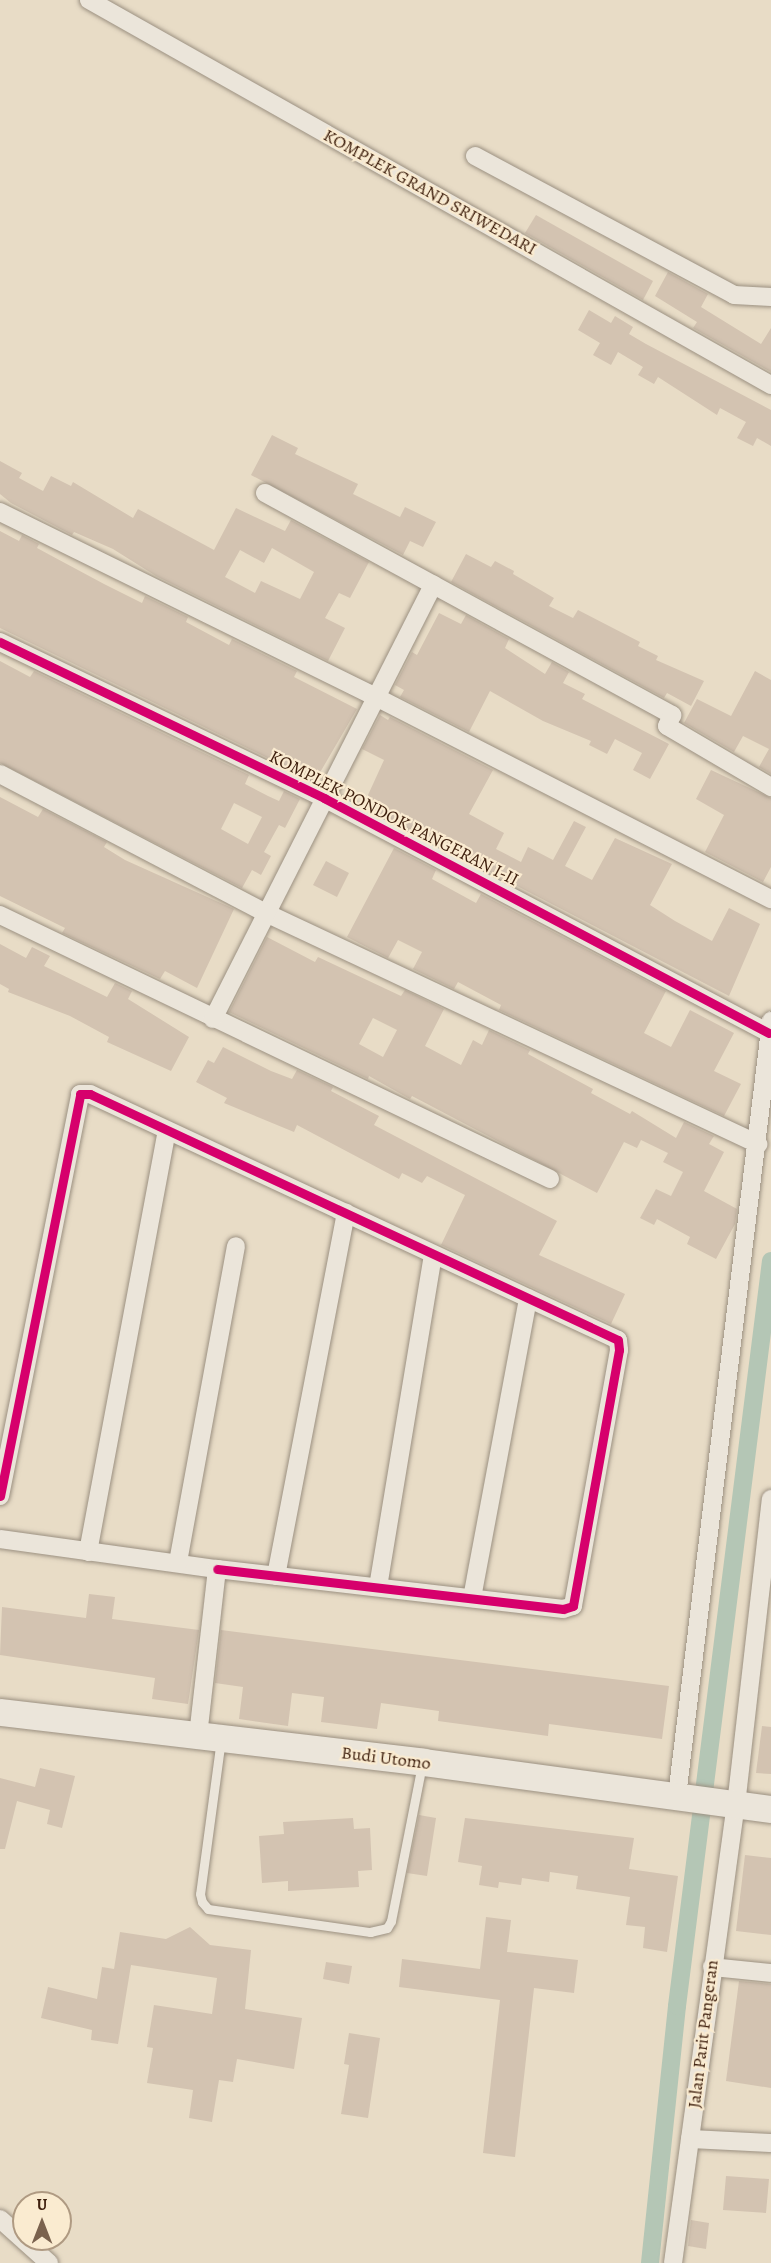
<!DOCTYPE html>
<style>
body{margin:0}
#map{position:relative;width:771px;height:2263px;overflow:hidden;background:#e8dcc6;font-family:Alegreya,serif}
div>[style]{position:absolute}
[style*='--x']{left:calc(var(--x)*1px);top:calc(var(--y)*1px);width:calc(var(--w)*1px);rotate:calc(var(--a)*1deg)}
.canal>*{height:18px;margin:-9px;padding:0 9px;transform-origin:9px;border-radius:9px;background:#b4c6b5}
.building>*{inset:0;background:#d3c3b1}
.roads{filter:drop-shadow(0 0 2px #9b9081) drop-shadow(0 0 2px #9b9081)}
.lane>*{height:9px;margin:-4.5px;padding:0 4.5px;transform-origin:4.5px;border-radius:4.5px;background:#ebe5da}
.street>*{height:18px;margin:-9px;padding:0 9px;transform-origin:9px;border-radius:9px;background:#ebe5da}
.secondary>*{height:27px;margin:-13.5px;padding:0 13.5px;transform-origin:13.5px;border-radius:13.5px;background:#ebe5da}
.cycleway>*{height:9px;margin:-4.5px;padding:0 4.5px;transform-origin:4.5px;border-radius:4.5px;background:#d6006c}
span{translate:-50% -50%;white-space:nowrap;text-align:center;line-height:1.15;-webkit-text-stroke:4.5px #faebd0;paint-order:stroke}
.street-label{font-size:18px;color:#3f200e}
.north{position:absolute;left:12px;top:2191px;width:60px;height:60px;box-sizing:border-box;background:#faebd0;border:2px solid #af9a82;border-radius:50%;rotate:0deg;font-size:16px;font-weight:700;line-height:24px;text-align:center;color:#3f200e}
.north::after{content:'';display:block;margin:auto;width:21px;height:27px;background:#7a624e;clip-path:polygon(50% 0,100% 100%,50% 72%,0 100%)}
</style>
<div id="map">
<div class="canal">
<i style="--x:650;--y:2263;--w:258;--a:-84"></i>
<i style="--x:677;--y:2006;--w:751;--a:-82.81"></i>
</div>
<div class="building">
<i style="clip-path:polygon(536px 215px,653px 281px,643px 300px,525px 233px)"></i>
<i style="clip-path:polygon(668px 272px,708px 294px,701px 307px,761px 344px,771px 328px,771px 372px,693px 328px,697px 322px,655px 296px)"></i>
<i style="clip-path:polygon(589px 310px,611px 323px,615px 316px,633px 327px,629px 334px,646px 344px,771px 410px,771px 446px,757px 438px,753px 446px,737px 438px,746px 422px,720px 408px,717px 415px,658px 377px,654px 384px,638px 375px,643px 367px,618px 352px,611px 365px,593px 355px,600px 343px,578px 330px)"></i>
<i style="clip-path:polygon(272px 435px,298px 448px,295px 454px,358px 484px,353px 494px,400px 517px,405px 507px,436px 522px,423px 547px,410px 541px,403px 555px,251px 475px)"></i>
<i style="clip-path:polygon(evenodd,0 461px,22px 473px,19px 478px,43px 491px,51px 476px,71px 486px,73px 482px,133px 518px,138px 509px,214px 550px,236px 508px,285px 531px,291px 520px,369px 562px,350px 598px,339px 593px,325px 618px,345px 628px,328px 661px,156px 576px,113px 549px,74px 532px,72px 535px,11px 503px,0 494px,0 461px,272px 548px,314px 572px,300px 599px,261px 581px,255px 593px,225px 577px,240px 550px,264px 563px,272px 548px)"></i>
<i style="clip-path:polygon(0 531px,19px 541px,22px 535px,39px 544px,37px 548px,104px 584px,142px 603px,145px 596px,188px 617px,186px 622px,229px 645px,232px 639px,297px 671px,294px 677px,357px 709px,315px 781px,0 628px)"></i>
<i style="clip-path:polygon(466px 554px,491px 567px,495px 561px,514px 571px,513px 574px,554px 598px,549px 606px,573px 618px,578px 610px,640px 642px,638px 646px,658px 656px,656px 660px,704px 681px,691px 706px,667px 693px,664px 698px,451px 582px)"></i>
<i style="clip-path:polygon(439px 613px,461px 624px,466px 615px,509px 639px,505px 648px,545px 674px,552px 662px,569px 672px,563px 683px,585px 694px,582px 699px,669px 744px,650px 779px,633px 770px,642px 753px,615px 739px,607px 754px,589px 745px,591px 741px,543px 721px,490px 691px,469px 732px,400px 697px,404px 690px,395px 685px,412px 652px,417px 655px)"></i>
<i style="clip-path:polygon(evenodd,0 661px,30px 677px,34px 671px,249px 775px,245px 784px,268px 796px,279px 801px,284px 791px,300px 799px,285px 828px,279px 825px,264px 852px,271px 856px,261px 875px,252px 870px,242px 888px,0 763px,0 661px,234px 803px,262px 817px,248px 844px,221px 829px,234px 803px)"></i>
<i style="clip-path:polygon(755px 671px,771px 680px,771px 774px,759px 767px,769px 749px,743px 736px,734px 752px,684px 723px,697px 699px,731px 716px)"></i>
<i style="clip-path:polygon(380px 715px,388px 720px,390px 717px,493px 770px,469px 814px,504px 833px,496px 849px,521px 862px,528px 847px,553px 860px,574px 821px,586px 827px,565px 866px,592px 880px,615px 838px,672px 864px,650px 905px,675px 921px,712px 941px,729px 908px,760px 924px,729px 996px,363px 806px,384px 760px,362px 749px)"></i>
<i style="clip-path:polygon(711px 770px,771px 798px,771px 867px,763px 882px,705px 852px,724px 815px,696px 799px)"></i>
<i style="clip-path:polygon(0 797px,38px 817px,43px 809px,107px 842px,104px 847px,125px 860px,234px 909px,197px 988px,165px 971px,160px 979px,62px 933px,65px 928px,0 896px)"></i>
<i style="clip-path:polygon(394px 848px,436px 870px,432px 879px,476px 903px,481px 894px,666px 991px,644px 1033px,671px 1047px,690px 1010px,734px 1033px,714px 1071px,741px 1084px,724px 1116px,499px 1010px,501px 1005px,458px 982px,454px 989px,413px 969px,422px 952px,398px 940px,388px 958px,347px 937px)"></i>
<i style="clip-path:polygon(326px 861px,349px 873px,337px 897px,313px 885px)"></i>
<i style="clip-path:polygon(evenodd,267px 937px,315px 962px,318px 957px,401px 996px,405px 990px,444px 1009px,425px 1046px,461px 1065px,473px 1040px,482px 1045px,489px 1030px,530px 1050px,528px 1054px,593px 1089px,591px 1093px,630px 1114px,632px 1111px,676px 1138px,684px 1122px,714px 1136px,709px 1144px,724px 1152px,704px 1191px,737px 1209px,735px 1224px,716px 1259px,687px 1244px,690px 1237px,657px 1219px,654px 1225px,640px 1218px,656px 1189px,671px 1196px,683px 1172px,663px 1162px,668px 1153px,641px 1140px,637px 1148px,624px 1142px,597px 1193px,412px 1096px,410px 1099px,369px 1076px,368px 1079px,229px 1012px,267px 937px,373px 1018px,397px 1030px,383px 1057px,359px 1044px,373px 1018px)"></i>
<i style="clip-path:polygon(0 944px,26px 958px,32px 947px,50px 956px,44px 966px,107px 997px,115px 983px,132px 991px,128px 999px,189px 1037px,171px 1071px,107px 1042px,109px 1037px,70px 1016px,8px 992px,9px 989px,0 984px)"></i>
<i style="clip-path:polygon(223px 1047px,271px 1071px,292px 1079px,297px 1070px,333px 1087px,331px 1091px,379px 1116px,374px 1125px,557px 1221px,539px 1255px,625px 1294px,611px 1324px,441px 1245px,465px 1195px,427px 1176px,422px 1183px,402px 1173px,399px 1179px,297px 1125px,294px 1132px,224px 1103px,227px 1098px,196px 1082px,208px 1060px,214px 1063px)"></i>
<i style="clip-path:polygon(89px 1594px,115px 1597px,112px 1619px,199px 1630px,188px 1704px,152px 1699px,155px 1678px,0 1655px,2px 1607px,86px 1618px)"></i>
<i style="clip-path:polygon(221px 1630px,669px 1686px,662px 1739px,549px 1724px,548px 1736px,438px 1721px,439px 1711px,381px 1703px,377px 1729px,321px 1722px,324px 1697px,292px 1693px,288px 1726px,239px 1719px,243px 1687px,215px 1683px)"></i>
<i style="clip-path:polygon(762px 1726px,771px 1727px,771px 1774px,756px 1773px)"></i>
<i style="clip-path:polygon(40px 1768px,75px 1776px,62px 1828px,47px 1824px,50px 1810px,17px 1801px,5px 1849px,0 1849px,0 1778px,35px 1787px)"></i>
<i style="clip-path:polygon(419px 1815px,436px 1818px,427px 1876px,407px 1873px)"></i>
<i style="clip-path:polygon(353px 1818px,354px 1829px,370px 1828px,372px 1870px,358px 1871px,359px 1887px,288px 1891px,288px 1881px,262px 1883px,259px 1836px,284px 1834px,283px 1822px)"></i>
<i style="clip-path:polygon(465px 1818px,634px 1838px,629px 1869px,678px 1876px,667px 1952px,643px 1948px,645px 1927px,626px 1925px,630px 1897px,576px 1889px,578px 1876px,550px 1872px,549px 1882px,522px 1878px,521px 1885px,499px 1882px,498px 1888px,479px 1885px,482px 1866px,458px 1862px)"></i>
<i style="clip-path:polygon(745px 1855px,771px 1858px,771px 1935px,736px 1931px)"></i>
<i style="clip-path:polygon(486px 1917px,511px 1920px,507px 1952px,578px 1960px,574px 1993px,534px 1988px,515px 2157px,483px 2153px,500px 2000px,399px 1987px,402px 1959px,480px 1969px)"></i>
<i style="clip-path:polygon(190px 1927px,210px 1945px,251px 1950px,245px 2009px,302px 2018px,294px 2069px,237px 2059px,233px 2082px,219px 2080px,212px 2122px,189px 2118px,193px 2090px,147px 2083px,153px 2048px,147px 2047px,154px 2005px,212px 2014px,217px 1978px,131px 1965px,118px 2044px,91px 2040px,92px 2030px,41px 2018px,48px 1987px,97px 1999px,102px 1967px,114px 1969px,120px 1932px,166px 1939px)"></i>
<i style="clip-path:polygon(326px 1962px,352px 1966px,349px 1984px,323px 1979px)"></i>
<i style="clip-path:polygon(739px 1981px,771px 1984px,771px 2088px,726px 2081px)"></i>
<i style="clip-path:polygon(349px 2033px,380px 2038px,368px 2118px,341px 2114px,349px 2065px,344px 2064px)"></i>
<i style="clip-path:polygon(726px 2176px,769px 2179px,766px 2213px,723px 2210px)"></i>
<i style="clip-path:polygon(691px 2220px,709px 2223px,706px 2249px,688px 2246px)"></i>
</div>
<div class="roads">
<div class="lane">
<i style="--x:221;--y:1739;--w:156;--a:97.7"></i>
<i style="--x:200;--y:1894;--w:8;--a:76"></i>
<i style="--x:202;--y:1902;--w:9;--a:49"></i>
<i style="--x:208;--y:1909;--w:164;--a:8.1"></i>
<i style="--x:370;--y:1932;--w:17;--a:-13"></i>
<i style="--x:387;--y:1928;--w:8;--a:-60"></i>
<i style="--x:391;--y:1921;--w:160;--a:-78.8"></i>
</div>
<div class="street">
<i style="--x:89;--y:0;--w:783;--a:29.45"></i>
<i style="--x:475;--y:156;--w:294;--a:28.2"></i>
<i style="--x:734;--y:295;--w:37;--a:3"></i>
<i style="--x:265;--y:493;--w:464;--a:28.6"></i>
<i style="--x:672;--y:715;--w:12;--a:114"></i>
<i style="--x:667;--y:726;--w:121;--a:30.4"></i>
<i style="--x:0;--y:512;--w:417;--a:26.2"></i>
<i style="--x:374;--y:696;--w:446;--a:27.1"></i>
<i style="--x:0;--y:642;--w:360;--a:25.7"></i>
<i style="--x:324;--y:798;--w:503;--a:27.84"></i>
<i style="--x:0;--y:774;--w:300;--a:27.6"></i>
<i style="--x:266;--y:913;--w:544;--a:25.15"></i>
<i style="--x:0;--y:915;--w:610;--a:25.64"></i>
<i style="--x:213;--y:1019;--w:487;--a:-63.1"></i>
<i style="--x:0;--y:1496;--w:410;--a:-78.7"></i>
<i style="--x:80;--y:1094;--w:10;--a:0"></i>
<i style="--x:90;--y:1094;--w:582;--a:24.98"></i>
<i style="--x:618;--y:1340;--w:10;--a:84"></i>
<i style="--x:619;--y:1350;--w:260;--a:100.2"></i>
<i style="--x:573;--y:1606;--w:10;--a:163"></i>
<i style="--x:563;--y:1609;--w:348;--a:-173.4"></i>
<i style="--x:0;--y:1539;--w:219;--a:7.9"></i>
<i style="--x:217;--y:1569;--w:168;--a:96.5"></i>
<i style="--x:88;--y:1552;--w:429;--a:-79.4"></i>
<i style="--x:178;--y:1562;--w:321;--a:-79.6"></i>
<i style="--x:276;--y:1576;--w:370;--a:-79.1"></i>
<i style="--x:378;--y:1587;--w:337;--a:-80.6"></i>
<i style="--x:472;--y:1598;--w:305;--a:-79.4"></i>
<i style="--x:677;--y:1796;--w:781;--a:-83.08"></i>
<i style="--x:712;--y:1967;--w:59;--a:5.8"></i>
<i style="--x:690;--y:2139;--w:81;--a:2.8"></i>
<i style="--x:0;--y:2219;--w:66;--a:41.9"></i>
<i style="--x:673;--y:2263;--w:462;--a:-82.2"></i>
<i style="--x:736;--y:1805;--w:308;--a:-83.5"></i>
</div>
<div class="secondary">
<i style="--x:0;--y:1712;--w:426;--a:6.7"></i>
<i style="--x:423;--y:1762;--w:351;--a:7.7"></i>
</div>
</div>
<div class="cycleway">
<i style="--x:0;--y:642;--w:360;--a:25.7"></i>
<i style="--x:324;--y:798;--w:503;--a:27.84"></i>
<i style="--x:0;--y:1496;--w:410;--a:-78.7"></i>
<i style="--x:80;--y:1094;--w:10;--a:0"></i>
<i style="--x:90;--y:1094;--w:582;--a:24.98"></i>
<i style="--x:618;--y:1340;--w:10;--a:84"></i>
<i style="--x:619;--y:1350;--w:260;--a:100.2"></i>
<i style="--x:573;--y:1606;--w:10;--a:163"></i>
<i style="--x:563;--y:1609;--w:348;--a:-173.4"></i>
</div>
<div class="street-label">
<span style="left:430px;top:192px;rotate:29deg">KOMPLEK GRAND SRIWEDARI</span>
<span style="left:394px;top:818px;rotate:27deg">KOMPLEK PONDOK PANGERAN I-II</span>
<span style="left:386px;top:1758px;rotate:7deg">Budi Utomo</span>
<span style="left:703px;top:2034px;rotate:-83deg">Jalan Parit Pangeran</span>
</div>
<div class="north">U</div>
</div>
